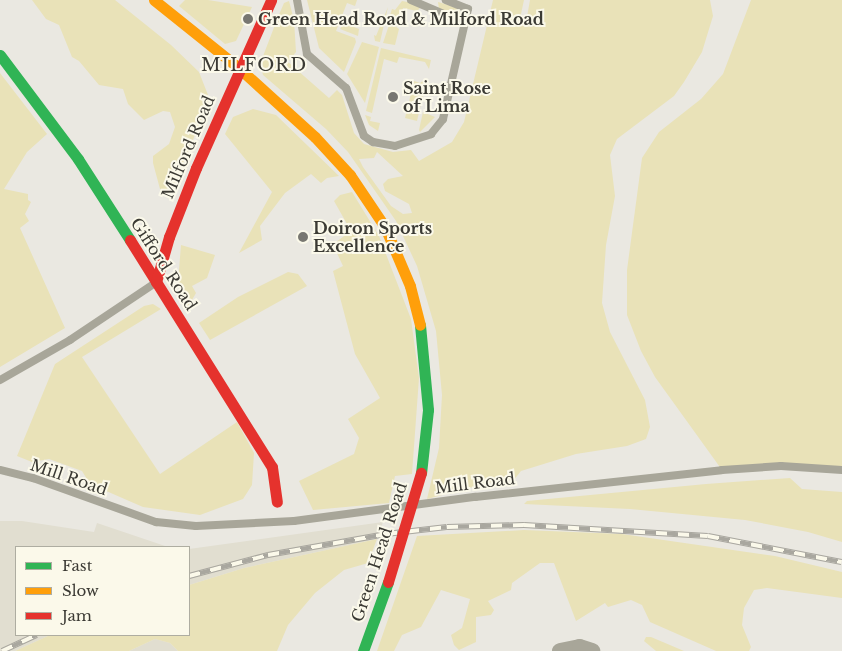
<!DOCTYPE html>
<style>
body{margin:0}
#map{position:relative;width:842px;height:651px;overflow:hidden;background:#eae8e1;font-family:"Libre Baskerville",serif}
div>[style]{position:absolute}
[style*='--x']{left:calc(var(--x)*1px);top:calc(var(--y)*1px);width:calc(var(--w)*1px);rotate:calc(var(--a)*1deg)}
.built>*{inset:0;background:#e1ded0}
.green>*{inset:0;background:#e9e2b8}
.lane>*{height:8px;margin:-4px;padding:0 4px;transform-origin:4px;border-radius:4px;background:#a8a699}
.street>*{height:16px;margin:-8px;padding:0 8px;transform-origin:8px;border-radius:8px;background:#a8a699}
.fast>*{height:11px;margin:-5.5px;padding:0 5.5px;transform-origin:5.5px;border-radius:5.5px;background:#30b455}
.slow>*{height:11px;margin:-5.5px;padding:0 5.5px;transform-origin:5.5px;border-radius:5.5px;background:#ff9f0a}
.jam>*{height:11px;margin:-5.5px;padding:0 5.5px;transform-origin:5.5px;border-radius:5.5px;background:#e5322d}
.rail>*{height:5.5px;margin-top:-2.75px;transform-origin:0;background:repeating-linear-gradient(90deg,#fbf9ea 0 11px,#a9a79f 0 22px);box-sizing:border-box;border-block:1px solid #a9a79f}
.jam-bridge>*{height:11px;margin:-5.5px;padding:0 5.5px;transform-origin:5.5px;border-radius:5.5px;background:#e5322d}
.dots>*{width:14px;height:14px;translate:-50% -50%;box-sizing:border-box;border:2px solid #fbf9ea;border-radius:50%}
span{translate:-50% -50%;white-space:nowrap;text-align:center;line-height:1.15;-webkit-text-stroke:4px #fbf9ea;paint-order:stroke}
.poi-label{font-size:16px;color:#3b3a34;font-weight:700}
.left{translate:0 -50%;text-align:left}
.street-label{font-size:16px;color:#3b3a34}
.neighbourhood-label{font-size:18px;color:#3b3a34;letter-spacing:1px}
.legend{position:absolute;left:15px;top:546px;width:175px;height:90px;box-sizing:border-box;background:#fbf9ea;border:1px solid #aeada1;margin:0;padding:6px 9px;list-style:none;font-size:15px;color:#3b3a34}
.legend li{display:flex;align-items:center;gap:10px;height:25px}
.legend b{width:25px;border:1px solid #aeada1}
</style>
<div id="map">
<div class="built">
<i style="clip-path:polygon(0 521px,22px 521px,94px 532px,97px 523px,168px 547px,16px 547px,16px 635px,50px 635px,15px 651px,0 651px)"></i>
<i style="clip-path:polygon(383px 522px,377px 539px,244px 568px,189px 585px,189px 549px)"></i>
<i style="clip-path:polygon(155px 639px,170px 643px,178px 651px,129px 651px)"></i>
</div>
<div class="green">
<i style="clip-path:polygon(32px 0,115px 0,171px 45px,199px 72px,208px 95px,208px 104px,171px 192px,160px 189px,153px 163px,153px 156px,169px 144px,175px 127px,170px 112px,163px 111px,144px 120px,128px 104px,123px 89px,99px 85px,79px 61px,72px 57px,59px 25px,46px 19px)"></i>
<i style="clip-path:polygon(185px 0,208px 0,252px 7px,236px 41px,225px 44px,179px 6px)"></i>
<i style="clip-path:polygon(307px 0,357px 0,355px 6px,347px 3px,336px 31px,355px 38px,356px 42px,344px 72px,319px 48px)"></i>
<i style="clip-path:polygon(evenodd,493px 0,524px 0,521px 14px,525px 28px,530px 0,710px 0,713px 16px,702px 52px,684px 82px,674px 96px,617px 139px,610px 155px,615px 196px,606px 245px,602px 303px,610px 332px,645px 400px,650px 427px,646px 439px,627px 446px,576px 454px,521px 471px,513px 481px,507px 478px,427px 499px,439px 448px,442px 395px,436px 331px,417px 266px,396px 221px,348px 152px,326px 129px,263px 75px,260px 64px,278px 17px,284px 3px,289px 1px,294px 20px,296px 52px,288px 62px,329px 98px,337px 90px,342px 95px,354px 133px,364px 144px,393px 152px,411px 150px,419px 161px,452px 142px,464px 122px,493px 0,377px 152px,403px 176px,388px 179px,383px 184px,385px 191px,409px 204px,412px 213px,403px 214px,391px 206px,363px 167px,359px 159px,374px 158px,377px 152px)"></i>
<i style="clip-path:polygon(751px 0,842px 0,842px 470px,722px 470px,655px 377px,641px 351px,627px 315px,627px 270px,642px 158px,659px 132px,701px 99px,723px 74px)"></i>
<i style="clip-path:polygon(402px 1px,413px 3px,420px 8px,417px 11px,403px 8px,399px 24px,389px 18px,392px 9px,395px 10px)"></i>
<i style="clip-path:polygon(438px 2px,459px 8px,460px 13px,456px 15px,439px 9px)"></i>
<i style="clip-path:polygon(388px 7px,380px 42px,375px 41px,374px 35px,376px 36px)"></i>
<i style="clip-path:polygon(390px 22px,399px 29px,395px 45px,383px 43px)"></i>
<i style="clip-path:polygon(344px 23px,359px 29px,358px 36px,340px 29px)"></i>
<i style="clip-path:polygon(362px 42px,379px 47px,365px 103px,347px 74px)"></i>
<i style="clip-path:polygon(381px 48px,431px 60px,429px 69px,425px 62px,399px 57px,397px 63px,384px 59px,372px 113px,366px 111px)"></i>
<i style="clip-path:polygon(0 73px,47px 134px,27px 152px,4px 189px,28px 194px,28px 200px,31px 202px,25px 214px,29px 221px,20px 228px,65px 328px,0 367px)"></i>
<i style="clip-path:polygon(427px 78px,417px 121px,405px 118px,414px 81px,420px 83px)"></i>
<i style="clip-path:polygon(253px 109px,276px 115px,339px 176px,327px 178px,321px 183px,311px 174px,285px 193px,260px 226px,262px 240px,239px 253px,272px 192px,225px 134px,233px 117px)"></i>
<i style="clip-path:polygon(423px 112px,435px 117px,420px 132px,419px 130px)"></i>
<i style="clip-path:polygon(365px 115px,371px 117px,370px 121px,380px 123px,378px 131px,369px 125px)"></i>
<i style="clip-path:polygon(352px 192px,379px 236px,411px 319px,419px 378px,412px 474px,395px 476px,389px 503px,313px 510px,299px 481px,354px 454px,359px 438px,348px 419px,380px 398px,355px 354px,333px 271px,343px 266px,336px 251px,336px 242px,351px 231px,334px 201px,340px 195px)"></i>
<i style="clip-path:polygon(181px 245px,215px 255px,207px 278px,192px 286px,196px 293px,188px 307px,178px 282px)"></i>
<i style="clip-path:polygon(288px 272px,298px 274px,307px 286px,210px 340px,199px 323px,238px 297px)"></i>
<i style="clip-path:polygon(153px 304px,161px 309px,82px 357px,160px 474px,237px 422px,254px 453px,252px 485px,243px 499px,200px 515px,143px 507px,90px 484px,82px 471px,49px 459px,32px 462px,17px 456px,55px 364px,144px 306px)"></i>
<i style="clip-path:polygon(790px 478px,802px 489px,842px 492px,842px 542px,808px 532px,745px 520px,630px 509px,524px 504px,527px 501px,706px 484px)"></i>
<i style="clip-path:polygon(524px 530px,622px 534px,775px 556px,842px 572px,842px 598px,767px 588px,754px 590px,744px 608px,742px 625px,751px 647px,749px 651px,716px 651px,650px 622px,642px 605px,631px 600px,608px 607px,605px 603px,576px 621px,554px 563px,540px 563px,512px 583px,511px 590px,488px 601px,494px 610px,491px 615px,476px 617px,476px 642px,459px 650px,454px 645px,451px 635px,462px 628px,470px 599px,441px 590px,421px 627px,402px 635px,394px 651px,377px 651px,417px 536px)"></i>
<i style="clip-path:polygon(377px 539px,368px 563px,344px 570px,315px 593px,288px 625px,277px 651px,178px 651px,170px 643px,155px 639px,129px 651px,15px 651px,50px 635px,189px 635px,189px 585px,244px 568px)"></i>
<i style="clip-path:polygon(646px 637px,651px 637px,684px 651px,656px 651px,644px 641px)"></i>
</div>
<div class="lane">
<i style="--x:297;--y:0;--w:55;--a:79.5"></i>
<i style="--x:307;--y:54;--w:52;--a:41.1"></i>
<i style="--x:346;--y:88;--w:51;--a:69.4"></i>
<i style="--x:364;--y:136;--w:11;--a:34"></i>
<i style="--x:373;--y:142;--w:22;--a:10"></i>
<i style="--x:395;--y:146;--w:38;--a:-18"></i>
<i style="--x:431;--y:134;--w:19;--a:-51"></i>
<i style="--x:443;--y:119;--w:113;--a:-77.2"></i>
<i style="--x:468;--y:9;--w:24;--a:-158"></i>
<i style="--x:411;--y:0;--w:59;--a:23.1"></i>
<i style="--x:0;--y:380;--w:81;--a:-29.7"></i>
<i style="--x:70;--y:340;--w:102;--a:-33.8"></i>
<i style="--x:0;--y:470;--w:34;--a:14"></i>
<i style="--x:33;--y:478;--w:131;--a:19.7"></i>
<i style="--x:156;--y:522;--w:40;--a:5.7"></i>
<i style="--x:196;--y:526;--w:98;--a:-2.9"></i>
<i style="--x:294;--y:521;--w:183;--a:-7.6"></i>
<i style="--x:475;--y:497;--w:248;--a:-6.2"></i>
<i style="--x:722;--y:470;--w:59;--a:-3.9"></i>
<i style="--x:781;--y:466;--w:61;--a:3.8"></i>
</div>
<div class="street">
<i style="--x:560;--y:651;--w:20;--a:-11"></i>
<i style="--x:580;--y:647;--w:13;--a:18"></i>
</div>
<div class="fast">
<i style="--x:0;--y:55;--w:130;--a:53.1"></i>
<i style="--x:78;--y:159;--w:96;--a:57.3"></i>
<i style="--x:420;--y:325;--w:85;--a:84.6"></i>
<i style="--x:428;--y:410;--w:63;--a:96.3"></i>
<i style="--x:363;--y:651;--w:73;--a:-70.1"></i>
</div>
<div class="slow">
<i style="--x:154;--y:0;--w:110;--a:38.7"></i>
<i style="--x:240;--y:69;--w:101;--a:42.2"></i>
<i style="--x:315;--y:137;--w:52;--a:47.4"></i>
<i style="--x:350;--y:175;--w:63;--a:56.1"></i>
<i style="--x:385;--y:227;--w:64;--a:67"></i>
<i style="--x:410;--y:286;--w:40;--a:75.6"></i>
</div>
<div class="jam">
<i style="--x:130;--y:240;--w:268;--a:58"></i>
<i style="--x:272;--y:467;--w:35;--a:82"></i>
<i style="--x:156;--y:282;--w:47;--a:-73.9"></i>
<i style="--x:169;--y:237;--w:74;--a:-68.6"></i>
<i style="--x:196;--y:168;--w:184;--a:-65.9"></i>
</div>
<div class="rail">
<i style="--x:189;--y:576;--w:82;--a:-14.9"></i>
<i style="--x:268;--y:555;--w:120;--a:-10.1"></i>
<i style="--x:386;--y:534;--w:61;--a:-6.5"></i>
<i style="--x:447;--y:527;--w:77;--a:-1.5"></i>
<i style="--x:524;--y:525;--w:184;--a:3.4"></i>
<i style="--x:708;--y:536;--w:136;--a:11"></i>
<i style="--x:2;--y:651;--w:38;--a:-25"></i>
</div>
<div class="jam-bridge">
<i style="--x:388;--y:582;--w:114;--a:-73.2"></i>
</div>
<div class="dots">
<i style="left:248px;top:19px;background:#787771"></i>
<i style="left:393px;top:97px;background:#787771"></i>
<i style="left:303px;top:237px;background:#787771"></i>
</div>
<div class="poi-label">
<span class="left" style="left:258px;top:19px">Green Head Road &amp; Milford Road</span>
<span class="left" style="left:403px;top:97px">Saint Rose<br>of Lima</span>
<span class="left" style="left:313px;top:237px">Doiron Sports<br>Excellence</span>
</div>
<div class="street-label">
<span style="left:188px;top:147px;rotate:-67deg">Milford Road</span>
<span style="left:164px;top:264px;rotate:57deg">Gifford Road</span>
<span style="left:69px;top:477px;rotate:19deg">Mill Road</span>
<span style="left:475px;top:483px;rotate:-7deg">Mill Road</span>
<span style="left:379px;top:552px;rotate:-72deg">Green Head Road</span>
</div>
<div class="neighbourhood-label">
<span style="left:254px;top:65px">MILFORD</span>
</div>
<ul class="legend">
<li><b style="height:6px;background:#30b455"></b>Fast</li>
<li><b style="height:6px;background:#ff9f0a"></b>Slow</li>
<li><b style="height:6px;background:#e5322d"></b>Jam</li>
</ul>
</div>
